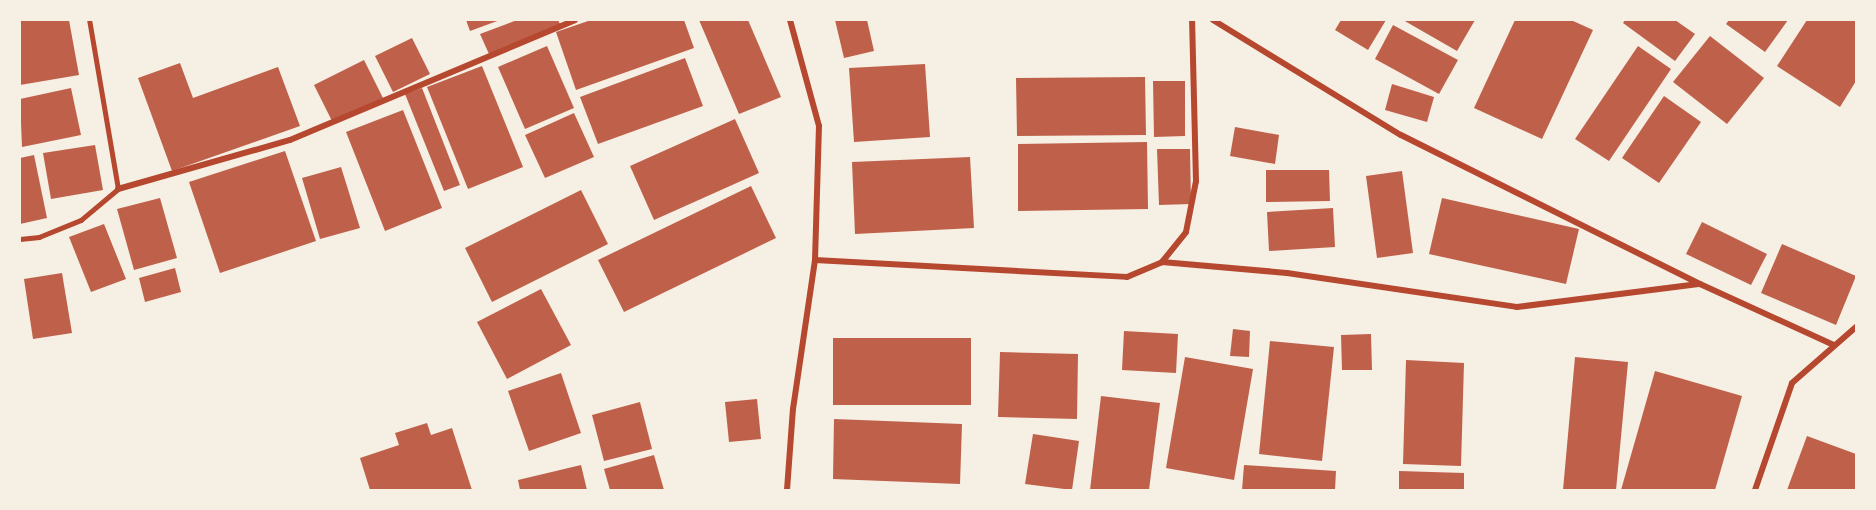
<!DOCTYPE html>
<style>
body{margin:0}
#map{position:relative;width:1876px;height:510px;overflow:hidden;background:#f6efe4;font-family:"Fira Sans",sans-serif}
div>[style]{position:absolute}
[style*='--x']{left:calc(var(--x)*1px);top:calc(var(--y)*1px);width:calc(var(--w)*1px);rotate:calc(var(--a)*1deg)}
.building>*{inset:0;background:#bf614a}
.service>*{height:4.5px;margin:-2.25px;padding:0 2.25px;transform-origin:2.25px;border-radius:2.25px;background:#b5482f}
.minor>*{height:6px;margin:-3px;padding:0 3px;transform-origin:3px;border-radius:3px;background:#b5482f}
span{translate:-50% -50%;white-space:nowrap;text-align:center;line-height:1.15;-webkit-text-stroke:4.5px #f6efe4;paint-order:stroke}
.frame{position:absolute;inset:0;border:21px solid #f6efe4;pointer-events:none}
</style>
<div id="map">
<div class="building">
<i style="clip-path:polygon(20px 20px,69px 20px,79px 75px,20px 85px)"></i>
<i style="clip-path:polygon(466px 20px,500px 20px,470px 31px)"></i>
<i style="clip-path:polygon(517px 20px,558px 20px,561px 26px,489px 54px,480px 34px)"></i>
<i style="clip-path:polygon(591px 20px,684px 20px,694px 48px,576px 90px,556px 32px)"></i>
<i style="clip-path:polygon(699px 20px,748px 20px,781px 97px,739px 114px)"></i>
<i style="clip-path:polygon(835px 20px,867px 20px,874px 51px,844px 58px)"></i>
<i style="clip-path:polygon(1341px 20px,1386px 20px,1368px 50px,1335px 30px)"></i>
<i style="clip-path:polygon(1403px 20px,1475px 20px,1457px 51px)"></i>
<i style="clip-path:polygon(1515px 20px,1571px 20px,1593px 30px,1542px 139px,1474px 108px)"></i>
<i style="clip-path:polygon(1625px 20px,1675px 20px,1695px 34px,1675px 61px,1623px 23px)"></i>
<i style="clip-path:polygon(1729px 20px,1788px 20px,1765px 52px,1726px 24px)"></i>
<i style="clip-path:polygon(1807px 20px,1856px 20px,1856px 81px,1840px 107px,1777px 66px)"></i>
<i style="clip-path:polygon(1393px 25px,1458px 60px,1439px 94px,1375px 59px)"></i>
<i style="clip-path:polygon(1710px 36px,1764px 78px,1727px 124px,1673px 82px)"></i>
<i style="clip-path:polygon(412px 38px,430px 74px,393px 92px,375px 56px)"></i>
<i style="clip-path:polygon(547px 46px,574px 108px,525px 129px,498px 67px)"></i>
<i style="clip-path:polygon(1638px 46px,1671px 69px,1609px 161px,1575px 139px)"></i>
<i style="clip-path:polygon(685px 58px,703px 106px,598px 144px,580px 97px)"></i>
<i style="clip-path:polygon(364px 60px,383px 98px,333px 123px,314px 85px)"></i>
<i style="clip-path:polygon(180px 63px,193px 98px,278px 67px,300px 126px,172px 171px,138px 78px)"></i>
<i style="clip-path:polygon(925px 64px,930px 137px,854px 142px,849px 68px)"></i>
<i style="clip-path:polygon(482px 66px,523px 167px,468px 189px,427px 87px)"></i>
<i style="clip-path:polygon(1145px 77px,1146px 135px,1017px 136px,1016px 78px)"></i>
<i style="clip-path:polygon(1153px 81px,1185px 81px,1185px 136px,1154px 137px)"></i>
<i style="clip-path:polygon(1392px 84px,1434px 97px,1427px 122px,1385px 110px)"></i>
<i style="clip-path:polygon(71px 88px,81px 135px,22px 147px,20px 99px)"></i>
<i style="clip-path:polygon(422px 88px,460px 185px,444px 191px,405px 94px)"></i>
<i style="clip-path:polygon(1664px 96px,1701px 122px,1659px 183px,1622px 158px)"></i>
<i style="clip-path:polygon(403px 110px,442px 208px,385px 231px,346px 132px)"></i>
<i style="clip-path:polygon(574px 113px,594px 157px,545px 178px,525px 135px)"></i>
<i style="clip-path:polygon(735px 119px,759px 173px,654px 220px,630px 166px)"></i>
<i style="clip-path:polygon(1235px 127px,1279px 135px,1275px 164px,1230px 156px)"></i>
<i style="clip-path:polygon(1147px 142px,1148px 209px,1018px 211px,1018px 144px)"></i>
<i style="clip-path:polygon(95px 145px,103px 190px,51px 199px,43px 153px)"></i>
<i style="clip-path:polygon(1157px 149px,1190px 149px,1191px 204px,1159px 205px)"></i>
<i style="clip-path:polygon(285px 151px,316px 241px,220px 273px,189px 182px)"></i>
<i style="clip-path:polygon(34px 155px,47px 218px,20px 224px,20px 158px)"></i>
<i style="clip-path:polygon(970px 157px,974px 228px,855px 234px,852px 162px)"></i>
<i style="clip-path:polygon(341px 167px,360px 228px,320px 239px,302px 178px)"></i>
<i style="clip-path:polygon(1266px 170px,1329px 170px,1330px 201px,1266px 202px)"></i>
<i style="clip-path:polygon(1402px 171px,1413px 253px,1377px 258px,1366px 176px)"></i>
<i style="clip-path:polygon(751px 186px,776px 238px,624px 312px,598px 260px)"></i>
<i style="clip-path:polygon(581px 190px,608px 244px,492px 302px,465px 248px)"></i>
<i style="clip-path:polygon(160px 198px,177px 258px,134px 270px,117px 209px)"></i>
<i style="clip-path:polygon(1442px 198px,1579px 229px,1566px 284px,1429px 254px)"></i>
<i style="clip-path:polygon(1333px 208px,1335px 247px,1269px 251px,1267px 212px)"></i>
<i style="clip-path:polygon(1702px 222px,1767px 254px,1751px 285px,1686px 254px)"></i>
<i style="clip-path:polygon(104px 224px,126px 279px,91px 292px,69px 237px)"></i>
<i style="clip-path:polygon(1782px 244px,1856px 276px,1836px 325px,1761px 293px)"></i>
<i style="clip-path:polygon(175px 268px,181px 292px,145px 302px,139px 278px)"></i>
<i style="clip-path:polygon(62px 273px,72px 333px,33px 339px,24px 279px)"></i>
<i style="clip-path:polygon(541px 289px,571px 345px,507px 379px,477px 322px)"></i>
<i style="clip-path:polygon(1233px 329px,1250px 331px,1249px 357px,1230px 356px)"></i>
<i style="clip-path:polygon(1124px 331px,1178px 334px,1176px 373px,1122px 370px)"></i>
<i style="clip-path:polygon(1371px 334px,1372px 370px,1342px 370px,1341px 335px)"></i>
<i style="clip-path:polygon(833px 338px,971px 338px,971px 405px,833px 405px)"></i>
<i style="clip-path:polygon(1270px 341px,1334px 347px,1322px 461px,1259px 454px)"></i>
<i style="clip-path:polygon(1000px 352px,1078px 354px,1077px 419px,998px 417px)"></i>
<i style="clip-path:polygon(1185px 357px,1253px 369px,1234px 480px,1166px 468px)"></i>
<i style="clip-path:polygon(1575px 357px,1628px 362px,1616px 490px,1563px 490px)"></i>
<i style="clip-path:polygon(1406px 360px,1464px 363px,1461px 466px,1403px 464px)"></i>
<i style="clip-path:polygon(1655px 371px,1742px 396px,1715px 490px,1621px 490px)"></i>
<i style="clip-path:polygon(561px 373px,581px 433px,529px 451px,508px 391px)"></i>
<i style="clip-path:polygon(1101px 396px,1160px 403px,1149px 490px,1090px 490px)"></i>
<i style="clip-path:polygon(757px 399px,761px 439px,729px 442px,725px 402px)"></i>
<i style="clip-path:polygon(640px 402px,652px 449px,604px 461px,592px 415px)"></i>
<i style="clip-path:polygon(834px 419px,962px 424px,960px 484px,833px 479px)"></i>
<i style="clip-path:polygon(427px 423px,431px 435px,452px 428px,472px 490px,370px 490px,360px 458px,399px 445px,395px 433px)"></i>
<i style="clip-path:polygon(1033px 434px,1079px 441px,1072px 490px,1025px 484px)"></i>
<i style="clip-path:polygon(1807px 436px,1856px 454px,1856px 490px,1787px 490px)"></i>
<i style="clip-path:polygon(654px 455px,664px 490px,610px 490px,604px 469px)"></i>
<i style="clip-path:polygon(581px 465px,587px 490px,520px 490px,518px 480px)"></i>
<i style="clip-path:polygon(1244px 465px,1336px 471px,1335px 490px,1242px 490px)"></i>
<i style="clip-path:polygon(1399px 471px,1464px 473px,1464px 490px,1399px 490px)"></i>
</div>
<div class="service">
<i style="--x:20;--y:239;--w:19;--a:-6"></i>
<i style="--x:39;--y:237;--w:45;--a:-22"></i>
<i style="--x:81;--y:220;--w:48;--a:-40"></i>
<i style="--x:118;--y:189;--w:171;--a:-99.7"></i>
</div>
<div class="minor">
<i style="--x:1213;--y:20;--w:220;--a:31.5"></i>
<i style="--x:1401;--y:135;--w:334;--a:26.5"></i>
<i style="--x:1700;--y:284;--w:147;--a:24.5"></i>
<i style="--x:118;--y:189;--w:179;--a:-15.9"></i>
<i style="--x:290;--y:140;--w:309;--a:-22.8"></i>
<i style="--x:815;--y:260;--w:312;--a:3.1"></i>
<i style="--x:1127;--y:277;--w:38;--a:-23"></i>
<i style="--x:1162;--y:262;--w:38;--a:-51"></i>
<i style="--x:1186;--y:232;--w:52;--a:-78.9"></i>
<i style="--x:1196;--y:181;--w:161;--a:-91.4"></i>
<i style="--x:1162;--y:262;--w:125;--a:5"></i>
<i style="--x:1287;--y:273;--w:232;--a:8.4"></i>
<i style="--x:1517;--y:307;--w:183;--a:-7.2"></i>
<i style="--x:787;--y:490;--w:81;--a:-85.8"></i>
<i style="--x:793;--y:409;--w:151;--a:-81.6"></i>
<i style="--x:815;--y:260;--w:134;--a:-88.3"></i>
<i style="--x:819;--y:126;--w:110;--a:-105.3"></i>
<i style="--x:1755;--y:490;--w:113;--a:-70.9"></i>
<i style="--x:1792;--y:383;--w:85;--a:-41.2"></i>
</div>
<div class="frame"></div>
</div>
